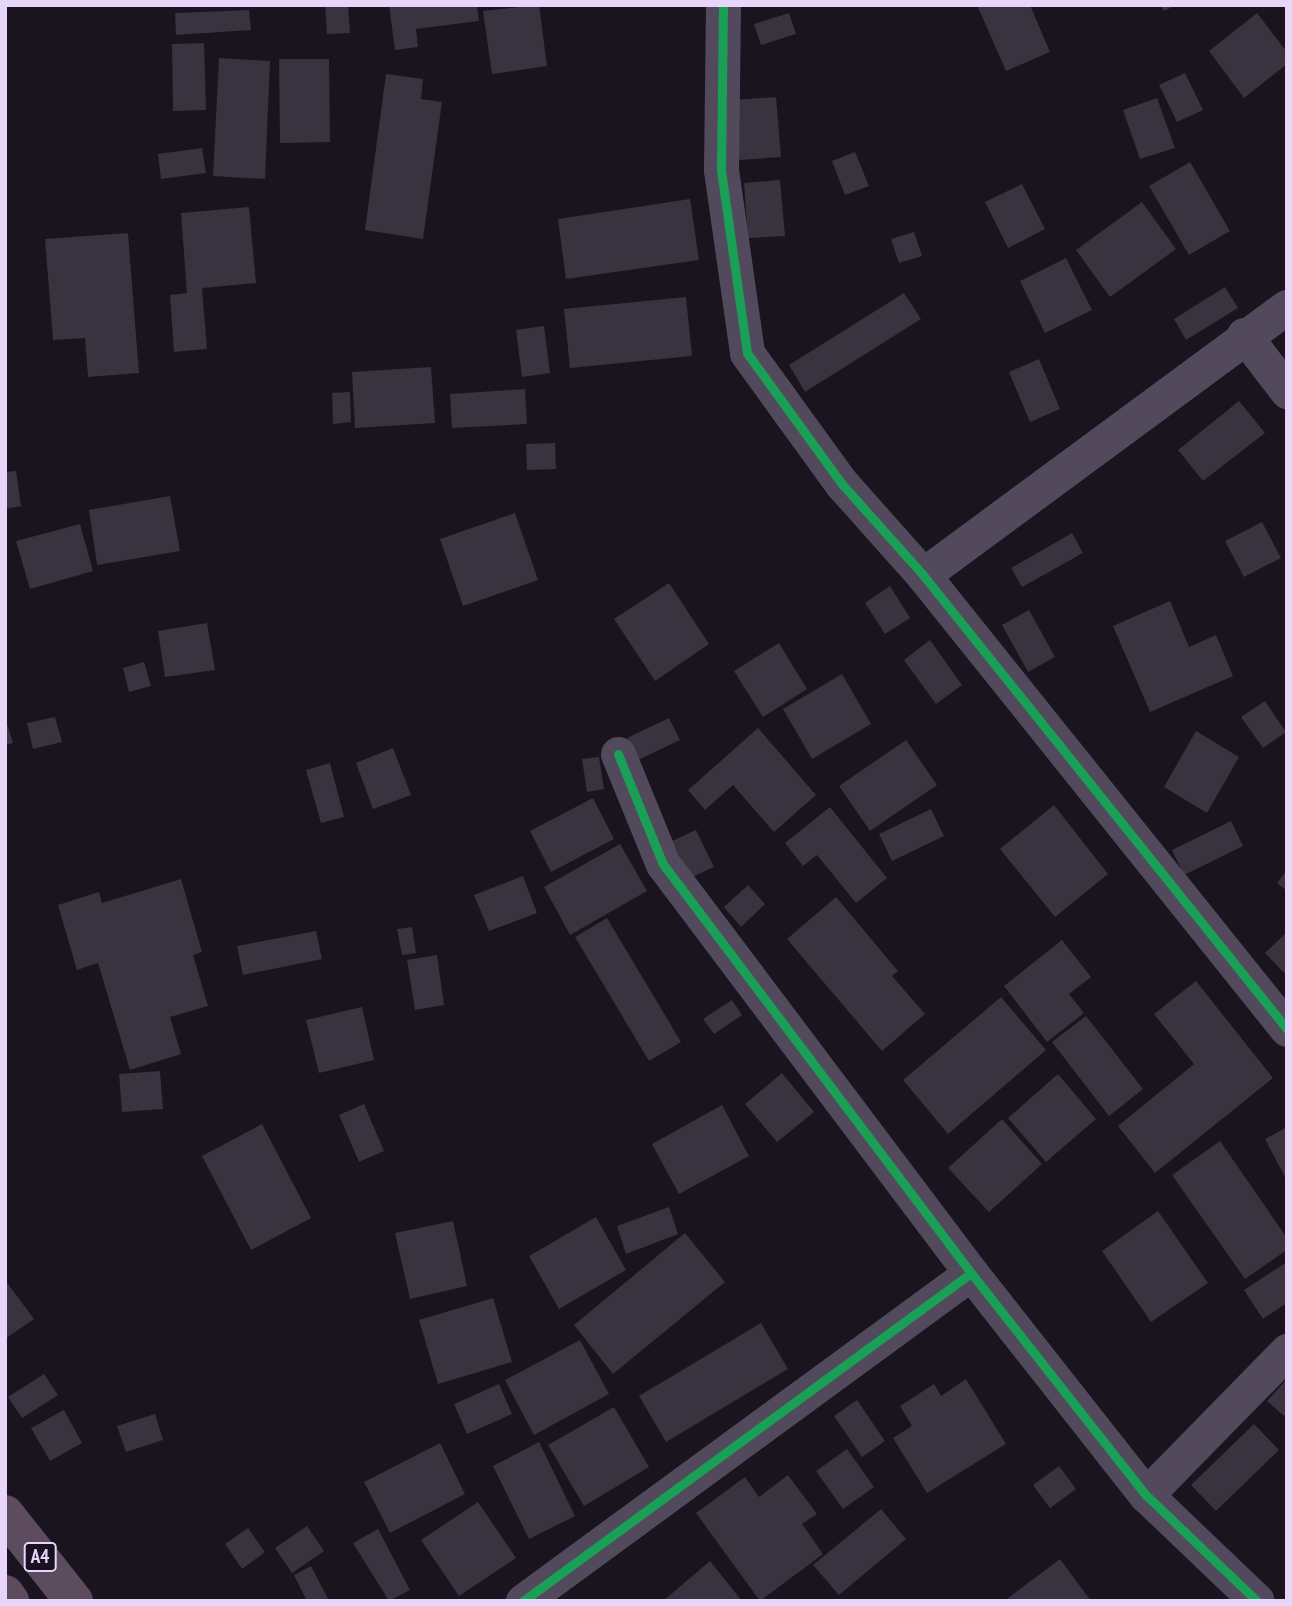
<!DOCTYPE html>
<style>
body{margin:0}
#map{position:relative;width:1292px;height:1606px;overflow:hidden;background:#19141d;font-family:"PT Sans Narrow",sans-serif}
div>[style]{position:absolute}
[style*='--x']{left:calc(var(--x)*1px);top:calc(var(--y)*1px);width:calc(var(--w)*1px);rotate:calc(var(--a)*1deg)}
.building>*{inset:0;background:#39323f}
.minor>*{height:35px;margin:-17.5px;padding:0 17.5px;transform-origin:17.5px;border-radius:17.5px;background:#524a5c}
.trunk>*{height:38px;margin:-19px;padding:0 19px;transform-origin:19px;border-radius:19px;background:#5d4c5e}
.cycleway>*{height:9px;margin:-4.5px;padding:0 4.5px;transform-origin:4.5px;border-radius:4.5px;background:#1a9f57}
span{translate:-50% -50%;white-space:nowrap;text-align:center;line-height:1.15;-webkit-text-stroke:6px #191021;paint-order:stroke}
.shield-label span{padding:2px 5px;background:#191021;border:2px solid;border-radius:5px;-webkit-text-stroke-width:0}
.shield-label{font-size:19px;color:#e7d6fa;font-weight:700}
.frame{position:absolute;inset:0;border:7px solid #e7d6fa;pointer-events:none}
</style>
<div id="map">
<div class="building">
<i style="clip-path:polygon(325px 5px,348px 5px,350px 33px,327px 34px)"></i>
<i style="clip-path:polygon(389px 5px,477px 5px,479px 21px,416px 29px,418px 47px,395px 50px)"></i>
<i style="clip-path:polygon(539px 5px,547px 66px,492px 74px,483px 11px)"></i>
<i style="clip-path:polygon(977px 5px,1030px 5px,1050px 52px,1006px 71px)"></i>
<i style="clip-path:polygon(1160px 5px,1176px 5px,1164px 11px)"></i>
<i style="clip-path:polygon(249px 10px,251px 30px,176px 35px,175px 13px)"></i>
<i style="clip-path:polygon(789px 13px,796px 34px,761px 45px,754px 24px)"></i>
<i style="clip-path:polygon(1257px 13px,1287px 52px,1287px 64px,1244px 98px,1209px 51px)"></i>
<i style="clip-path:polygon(204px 43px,206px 110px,173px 111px,172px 44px)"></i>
<i style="clip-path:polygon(219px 58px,270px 61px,265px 179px,213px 176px)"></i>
<i style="clip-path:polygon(279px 59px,329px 59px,330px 142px,280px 143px)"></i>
<i style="clip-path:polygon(1185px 73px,1203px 110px,1177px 122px,1159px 85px)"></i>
<i style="clip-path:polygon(386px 74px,423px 79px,421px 99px,442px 102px,423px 239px,365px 230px)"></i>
<i style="clip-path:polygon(776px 97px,781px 157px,739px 160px,734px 100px)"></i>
<i style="clip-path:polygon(1157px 98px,1175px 148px,1140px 159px,1123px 110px)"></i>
<i style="clip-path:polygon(202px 148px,206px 173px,161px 179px,158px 154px)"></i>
<i style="clip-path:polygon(855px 152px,869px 186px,845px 195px,832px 161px)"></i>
<i style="clip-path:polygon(1190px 162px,1230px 231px,1189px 255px,1149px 186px)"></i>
<i style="clip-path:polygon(780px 180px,785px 236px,748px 238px,744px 183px)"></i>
<i style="clip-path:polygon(1022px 184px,1045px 229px,1008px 248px,985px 202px)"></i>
<i style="clip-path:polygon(690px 199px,699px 260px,566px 279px,558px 219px)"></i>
<i style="clip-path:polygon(1142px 202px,1176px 249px,1110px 297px,1076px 250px)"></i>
<i style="clip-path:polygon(249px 207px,256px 283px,202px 288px,207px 349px,174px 352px,170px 295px,187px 293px,181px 213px)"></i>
<i style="clip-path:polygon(914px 232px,922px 256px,899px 263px,891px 239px)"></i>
<i style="clip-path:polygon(128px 233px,139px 373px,88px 377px,85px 338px,53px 340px,45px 239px)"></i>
<i style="clip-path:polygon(1066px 258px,1092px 310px,1045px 333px,1020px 281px)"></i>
<i style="clip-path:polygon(1225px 287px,1238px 308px,1186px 340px,1174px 319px)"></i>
<i style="clip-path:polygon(904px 293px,921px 319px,805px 392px,789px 365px)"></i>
<i style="clip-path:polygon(686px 297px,692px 356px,570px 368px,564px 309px)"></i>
<i style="clip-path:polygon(544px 326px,550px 373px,522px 377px,516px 330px)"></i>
<i style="clip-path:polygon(1039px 359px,1060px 409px,1030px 422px,1009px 372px)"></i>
<i style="clip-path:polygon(431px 367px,435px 423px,355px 428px,352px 372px)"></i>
<i style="clip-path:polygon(525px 389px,527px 424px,452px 428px,450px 394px)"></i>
<i style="clip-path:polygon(350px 392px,351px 422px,333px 424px,332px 393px)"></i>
<i style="clip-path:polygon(1239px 401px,1265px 433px,1203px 481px,1178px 450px)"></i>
<i style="clip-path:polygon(555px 443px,556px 469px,527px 470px,526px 444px)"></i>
<i style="clip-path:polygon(16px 471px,21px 506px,5px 509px,5px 472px)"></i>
<i style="clip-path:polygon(170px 496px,180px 551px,97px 565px,89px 510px)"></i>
<i style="clip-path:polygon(515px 513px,538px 580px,463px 606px,440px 539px)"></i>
<i style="clip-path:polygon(1262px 522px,1281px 558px,1244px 577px,1225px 541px)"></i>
<i style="clip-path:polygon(80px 524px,93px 571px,30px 589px,16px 541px)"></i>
<i style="clip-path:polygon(1072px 533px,1083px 553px,1022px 587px,1011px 568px)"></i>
<i style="clip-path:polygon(669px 583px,709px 644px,655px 681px,614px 619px)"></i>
<i style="clip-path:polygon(890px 586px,910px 618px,885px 634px,865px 603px)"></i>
<i style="clip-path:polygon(1170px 601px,1189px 647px,1216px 635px,1233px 676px,1150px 712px,1113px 626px)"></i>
<i style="clip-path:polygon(1029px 610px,1055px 657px,1028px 672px,1002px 625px)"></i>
<i style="clip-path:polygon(207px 623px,215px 670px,165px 677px,158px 631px)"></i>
<i style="clip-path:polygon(930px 640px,962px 685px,936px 704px,904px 660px)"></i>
<i style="clip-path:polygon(779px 643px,807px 689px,763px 717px,734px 671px)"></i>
<i style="clip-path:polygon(144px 662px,151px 686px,129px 692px,123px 668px)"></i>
<i style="clip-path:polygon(842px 674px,871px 724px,812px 759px,783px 709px)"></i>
<i style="clip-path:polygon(1265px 701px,1286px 732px,1263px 748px,1241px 717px)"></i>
<i style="clip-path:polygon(5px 717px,13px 743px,5px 745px)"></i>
<i style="clip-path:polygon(55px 717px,62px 742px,33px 749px,27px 723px)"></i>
<i style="clip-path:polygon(669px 718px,680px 740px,638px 760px,627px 738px)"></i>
<i style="clip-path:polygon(758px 728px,816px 795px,774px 832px,733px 785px,705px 810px,688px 790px)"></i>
<i style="clip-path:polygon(1196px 731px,1239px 757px,1207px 813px,1164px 787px)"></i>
<i style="clip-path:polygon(906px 740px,937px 785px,870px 831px,839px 786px)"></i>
<i style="clip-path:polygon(393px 748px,411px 795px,373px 809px,356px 763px)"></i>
<i style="clip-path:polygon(599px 757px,604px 789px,587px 792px,582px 759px)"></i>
<i style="clip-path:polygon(330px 763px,344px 817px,321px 823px,306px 770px)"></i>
<i style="clip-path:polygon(593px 798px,614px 839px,551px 872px,530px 831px)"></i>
<i style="clip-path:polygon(1054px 805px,1108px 874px,1055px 917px,1000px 849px)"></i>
<i style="clip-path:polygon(830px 807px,887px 878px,856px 903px,817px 855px,803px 866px,785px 843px)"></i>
<i style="clip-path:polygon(931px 809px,944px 836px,892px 861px,879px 834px)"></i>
<i style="clip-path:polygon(1231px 821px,1243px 846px,1184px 875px,1172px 850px)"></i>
<i style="clip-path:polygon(696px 830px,714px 867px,690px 878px,672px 841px)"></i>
<i style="clip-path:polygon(620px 844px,647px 891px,570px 935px,544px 887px)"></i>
<i style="clip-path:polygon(1287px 870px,1287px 891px,1277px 883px)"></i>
<i style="clip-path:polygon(523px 876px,537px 913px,489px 931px,474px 895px)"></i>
<i style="clip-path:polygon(181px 879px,202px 952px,193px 955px,208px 1006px,170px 1017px,181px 1054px,130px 1070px,98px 963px,77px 970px,58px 905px,99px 892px,102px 903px)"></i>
<i style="clip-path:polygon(748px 885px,765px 904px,741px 927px,724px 907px)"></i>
<i style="clip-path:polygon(836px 897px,898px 971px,892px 976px,925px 1014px,882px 1051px,787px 939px)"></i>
<i style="clip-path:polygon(607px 918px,681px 1042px,649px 1061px,575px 937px)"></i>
<i style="clip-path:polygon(412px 927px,416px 953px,402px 955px,397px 929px)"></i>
<i style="clip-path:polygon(316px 931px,322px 959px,243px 975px,237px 946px)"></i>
<i style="clip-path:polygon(1287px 932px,1287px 976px,1265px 953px)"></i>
<i style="clip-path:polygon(1062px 940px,1091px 977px,1069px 994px,1084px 1013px,1047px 1042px,1004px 986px)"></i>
<i style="clip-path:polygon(437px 955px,444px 1005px,415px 1010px,407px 960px)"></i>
<i style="clip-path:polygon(1196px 981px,1273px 1078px,1155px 1173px,1118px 1126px,1194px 1064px,1154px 1014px)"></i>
<i style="clip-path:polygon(1001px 997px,1046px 1050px,948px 1134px,903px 1080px)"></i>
<i style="clip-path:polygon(732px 1000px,742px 1015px,714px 1034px,703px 1019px)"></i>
<i style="clip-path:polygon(362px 1007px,374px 1060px,319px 1073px,306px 1020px)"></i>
<i style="clip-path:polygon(1086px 1016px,1143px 1089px,1109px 1116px,1052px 1042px)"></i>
<i style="clip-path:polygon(160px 1071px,163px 1109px,122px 1112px,119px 1074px)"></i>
<i style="clip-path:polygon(782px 1073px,814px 1112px,777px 1142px,745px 1104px)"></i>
<i style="clip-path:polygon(1058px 1074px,1096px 1119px,1046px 1162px,1008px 1118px)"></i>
<i style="clip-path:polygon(364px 1104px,384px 1151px,359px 1162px,339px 1115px)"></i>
<i style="clip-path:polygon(722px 1105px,749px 1156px,679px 1194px,652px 1144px)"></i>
<i style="clip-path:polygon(1002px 1119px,1042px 1164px,989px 1212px,948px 1168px)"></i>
<i style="clip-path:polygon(262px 1124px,311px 1218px,251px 1250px,202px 1156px)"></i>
<i style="clip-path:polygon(1287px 1127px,1287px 1181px,1265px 1139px)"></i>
<i style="clip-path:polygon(1220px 1141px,1287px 1238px,1287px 1250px,1245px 1279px,1172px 1175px)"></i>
<i style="clip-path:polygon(669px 1207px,678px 1234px,626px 1254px,617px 1226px)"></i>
<i style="clip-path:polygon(1158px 1211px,1208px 1283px,1151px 1322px,1102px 1251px)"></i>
<i style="clip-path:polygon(596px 1217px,626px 1270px,559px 1309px,529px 1256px)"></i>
<i style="clip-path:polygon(453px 1221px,467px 1286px,410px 1299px,395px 1233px)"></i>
<i style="clip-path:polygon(685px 1233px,725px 1282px,613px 1374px,574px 1325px)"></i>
<i style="clip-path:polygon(1287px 1262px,1287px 1303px,1263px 1319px,1244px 1290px)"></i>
<i style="clip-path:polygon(5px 1280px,34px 1319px,5px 1339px)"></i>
<i style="clip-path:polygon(493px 1298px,512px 1362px,438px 1384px,419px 1320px)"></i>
<i style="clip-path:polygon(761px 1323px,788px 1369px,666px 1442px,639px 1396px)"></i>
<i style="clip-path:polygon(580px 1340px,609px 1394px,534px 1435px,505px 1380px)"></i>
<i style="clip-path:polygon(44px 1374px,58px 1395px,22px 1418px,8px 1397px)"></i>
<i style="clip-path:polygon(966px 1379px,1006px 1444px,927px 1493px,893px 1438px,912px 1426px,900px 1406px,934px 1384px,941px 1396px)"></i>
<i style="clip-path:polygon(1287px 1379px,1287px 1412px,1284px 1416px,1267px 1401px)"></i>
<i style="clip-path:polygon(499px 1384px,512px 1414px,467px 1434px,454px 1404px)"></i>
<i style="clip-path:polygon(857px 1400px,885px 1441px,862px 1457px,834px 1416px)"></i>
<i style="clip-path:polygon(614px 1407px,649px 1467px,584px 1506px,548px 1445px)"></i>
<i style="clip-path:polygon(64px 1410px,82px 1443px,50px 1461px,31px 1428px)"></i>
<i style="clip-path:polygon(155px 1414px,163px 1440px,126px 1452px,117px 1426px)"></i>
<i style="clip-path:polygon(1254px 1424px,1279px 1450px,1216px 1511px,1191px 1485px)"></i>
<i style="clip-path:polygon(539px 1442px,575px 1516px,529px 1539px,493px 1466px)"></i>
<i style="clip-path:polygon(440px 1443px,465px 1494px,390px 1533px,364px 1482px)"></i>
<i style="clip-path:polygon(847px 1449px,874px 1487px,843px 1509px,816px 1471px)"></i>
<i style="clip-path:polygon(1059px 1466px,1076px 1489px,1050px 1508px,1033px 1485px)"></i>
<i style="clip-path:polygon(788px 1475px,817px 1514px,802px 1524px,823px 1554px,760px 1601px,696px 1513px,745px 1477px,759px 1497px)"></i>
<i style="clip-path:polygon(478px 1502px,516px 1558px,459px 1596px,421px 1540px)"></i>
<i style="clip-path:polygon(881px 1509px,906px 1539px,839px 1595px,813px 1565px)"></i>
<i style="clip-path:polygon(307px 1526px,324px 1551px,292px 1573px,275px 1548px)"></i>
<i style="clip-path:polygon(248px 1528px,265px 1552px,242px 1569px,225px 1544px)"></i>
<i style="clip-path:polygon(378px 1529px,410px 1590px,389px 1601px,353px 1543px)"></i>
<i style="clip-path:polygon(1060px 1559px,1091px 1601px,1004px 1601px)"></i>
<i style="clip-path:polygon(710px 1561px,742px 1601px,663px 1601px)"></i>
<i style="clip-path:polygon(311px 1566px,328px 1599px,324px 1601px,307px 1601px,294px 1575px)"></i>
</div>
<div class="minor">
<i style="--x:723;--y:5;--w:165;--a:90.7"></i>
<i style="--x:721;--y:170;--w:185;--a:81.9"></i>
<i style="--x:747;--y:353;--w:162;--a:54.1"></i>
<i style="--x:842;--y:484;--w:122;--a:48.3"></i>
<i style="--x:923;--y:575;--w:582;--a:51.28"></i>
<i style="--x:1244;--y:335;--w:71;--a:52.5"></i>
<i style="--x:923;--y:575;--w:452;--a:-36.4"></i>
<i style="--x:618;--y:754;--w:119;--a:67.8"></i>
<i style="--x:663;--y:864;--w:512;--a:53.02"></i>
<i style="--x:971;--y:1273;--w:283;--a:51.8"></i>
<i style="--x:1146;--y:1495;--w:153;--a:43.7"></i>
<i style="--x:1146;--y:1495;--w:202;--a:-45.6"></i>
<i style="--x:523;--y:1601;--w:555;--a:-36.21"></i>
</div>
<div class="trunk">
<i style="--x:5;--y:1514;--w:111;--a:51.6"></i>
<i style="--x:5;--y:1594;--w:9;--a:54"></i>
</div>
<div class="cycleway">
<i style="--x:723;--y:5;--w:165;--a:90.7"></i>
<i style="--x:721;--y:170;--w:185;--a:81.9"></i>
<i style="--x:747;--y:353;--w:162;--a:54.1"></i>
<i style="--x:842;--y:484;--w:122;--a:48.3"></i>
<i style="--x:923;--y:575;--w:582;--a:51.28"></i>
<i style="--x:618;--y:754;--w:119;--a:67.8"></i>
<i style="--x:663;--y:864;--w:512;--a:53.02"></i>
<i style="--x:971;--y:1273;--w:283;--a:51.8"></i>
<i style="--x:1146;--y:1495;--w:153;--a:43.7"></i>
<i style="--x:523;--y:1601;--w:555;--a:-36.21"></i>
</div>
<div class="shield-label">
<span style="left:40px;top:1557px">A4</span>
</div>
<div class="frame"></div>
</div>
